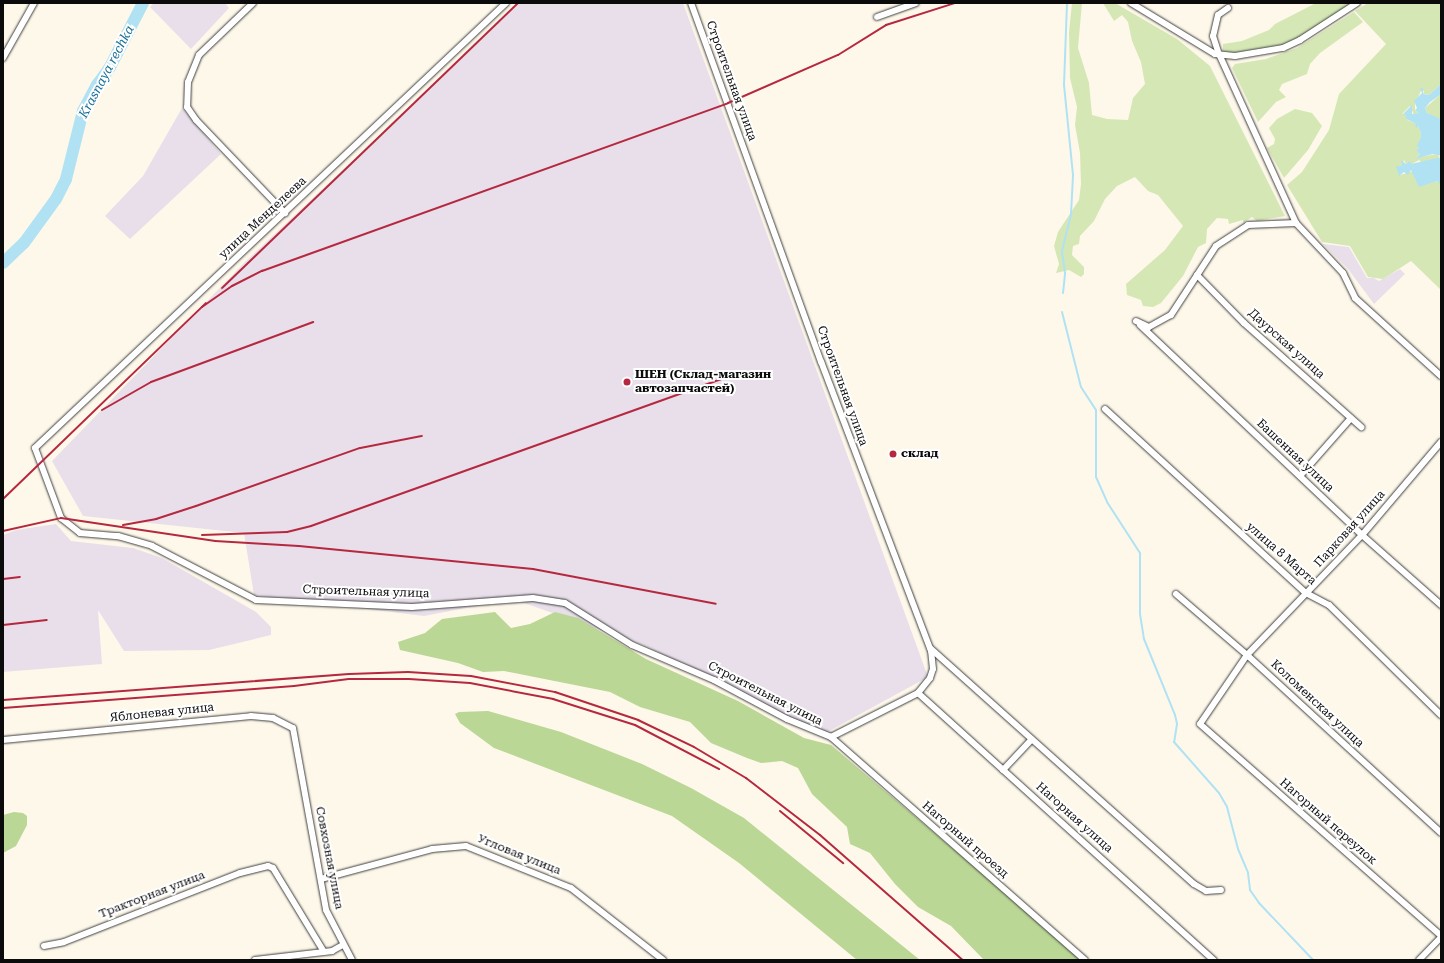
<!DOCTYPE html>
<meta charset="utf-8">
<style>
body{margin:0}
#map{position:relative;width:1444px;height:963px;overflow:hidden;background:#fef8ea;font-family:"Roboto Serif",serif}
div>[style]{position:absolute}
[style*='--x']{left:calc(var(--x)*1px);top:calc(var(--y)*1px);width:calc(var(--w)*1px);rotate:calc(var(--a)*1deg)}
.industrial>*{inset:0;background:#e8dfea}
.green>*{inset:0;background:#d5e7b5}
.forest>*{inset:0;background:#bad795}
.water>*{inset:0;background:#b0e2f4}
.stream>*{height:2px;margin:-1px;padding:0 1px;transform-origin:1px;border-radius:1px;background:#b0e2f4}
.river>*{height:12px;margin:-6px;padding:0 6px;transform-origin:6px;border-radius:6px;background:#b0e2f4}
.roads{filter:drop-shadow(0 0 1px #3e3e3e) drop-shadow(0 0 1px #3e3e3e)}
.street>*{height:6px;margin:-3px;padding:0 3px;transform-origin:3px;border-radius:3px;background:#fff}
.rail>*{height:2px;margin:-1px;padding:0 1px;transform-origin:1px;border-radius:1px;background:#b6283f}
.dots>*{width:11px;height:11px;translate:-50% -50%;box-sizing:border-box;border:2px solid #fff;border-radius:50%}
span{translate:-50% -50%;white-space:nowrap;text-align:center;line-height:1.15;-webkit-text-stroke:4px #fff;paint-order:stroke}
.street-label{font-size:12px;color:#0b0b0b}
.poi-label{font-size:12px;color:#0b0b0b;font-weight:700}
.left{translate:0 -50%;text-align:left}
.water-label{font-size:13px;color:#196f98;font-style:italic}
.frame{position:absolute;inset:0;border:4px solid #0b0b0b;pointer-events:none}
</style>
<div id="map">
<div class="industrial">
<i style="clip-path:polygon(154px 3px,225px 3px,229px 8px,191px 49px,150px 7px)"></i>
<i style="clip-path:polygon(520px 3px,683px 3px,928px 677px,822px 735px,646px 646px,513px 599px,424px 616px,254px 595px,244px 533px,83px 516px,52px 461px,245px 262px)"></i>
<i style="clip-path:polygon(182px 108px,221px 154px,130px 239px,105px 216px,143px 176px)"></i>
<i style="clip-path:polygon(1323px 244px,1349px 247px,1367px 278px,1374px 278px,1379px 281px,1400px 269px,1405px 274px,1374px 304px,1348px 269px)"></i>
<i style="clip-path:polygon(56px 524px,71px 541px,133px 548px,162px 558px,256px 612px,271px 627px,271px 635px,209px 650px,124px 651px,98px 610px,102px 664px,3px 672px,3px 535px,16px 530px)"></i>
</div>
<div class="green">
<i style="clip-path:polygon(1072px 3px,1082px 3px,1078px 48px,1089px 83px,1092px 115px,1107px 119px,1128px 120px,1133px 98px,1145px 84px,1141px 62px,1132px 41px,1128px 22px,1122px 15px,1114px 21px,1103px 3px,1115px 3px,1177px 39px,1210px 66px,1285px 216px,1257px 221px,1252px 217px,1243px 223px,1243px 220px,1229px 224px,1228px 219px,1217px 218px,1207px 229px,1206px 243px,1198px 247px,1183px 276px,1161px 303px,1153px 307px,1143px 306px,1141px 300px,1127px 295px,1126px 284px,1165px 250px,1183px 226px,1158px 195px,1148px 191px,1135px 177px,1117px 186px,1105px 199px,1094px 221px,1080px 236px,1079px 244px,1073px 246px,1072px 255px,1084px 267px,1084px 274px,1081px 277px,1069px 270px,1056px 273px,1059px 264px,1054px 246px,1058px 232px,1079px 200px,1081px 184px,1080px 153px,1075px 125px,1077px 107px,1070px 78px,1069px 32px)"></i>
<i style="clip-path:polygon(1316px 3px,1353px 3px,1299px 38px,1282px 46px,1236px 54px,1223px 52px,1223px 44px,1242px 41px,1269px 30px,1275px 24px)"></i>
<i style="clip-path:polygon(1368px 3px,1441px 3px,1441px 84px,1429px 95px,1423px 94px,1424px 91px,1421px 91px,1415px 103px,1415px 110px,1419px 113px,1414px 115px,1410px 106px,1402px 114px,1406px 114px,1407px 120px,1416px 123px,1420px 129px,1421px 137px,1418px 146px,1420px 154px,1416px 158px,1437px 154px,1441px 159px,1421px 162px,1419px 160px,1412px 164px,1406px 164px,1404px 160px,1402px 166px,1397px 166px,1400px 175px,1413px 171px,1419px 186px,1437px 181px,1441px 183px,1441px 290px,1411px 261px,1383px 279px,1368px 277px,1350px 246px,1322px 242px,1287px 185px,1302px 172px,1329px 130px,1339px 94px,1386px 44px,1355px 11px)"></i>
<i style="clip-path:polygon(1354px 12px,1363px 22px,1320px 53px,1310px 64px,1307px 74px,1282px 84px,1279px 90px,1286px 97px,1276px 102px,1258px 122px,1232px 68px,1235px 64px,1266px 59px,1297px 48px)"></i>
<i style="clip-path:polygon(1441px 94px,1441px 119px,1437px 118px,1427px 113px,1425px 108px)"></i>
<i style="clip-path:polygon(1295px 109px,1312px 113px,1322px 126px,1308px 150px,1284px 178px,1267px 148px,1274px 144px,1275px 139px,1269px 128px,1277px 119px)"></i>
</div>
<div class="forest">
<i style="clip-path:polygon(495px 612px,511px 628px,530px 624px,555px 612px,578px 618px,646px 659px,738px 701px,804px 738px,831px 745px,1084px 960px,984px 960px,951px 926px,918px 907px,895px 884px,870px 853px,850px 844px,847px 827px,812px 794px,798px 768px,782px 761px,761px 763px,747px 758px,711px 743px,690px 722px,640px 707px,610px 692px,504px 671px,483px 672px,458px 663px,400px 650px,398px 642px,425px 633px,442px 619px)"></i>
<i style="clip-path:polygon(488px 711px,561px 732px,642px 764px,691px 788px,744px 818px,920px 960px,857px 960px,739px 863px,672px 816px,494px 748px,460px 723px,455px 714px,459px 712px)"></i>
<i style="clip-path:polygon(14px 812px,23px 813px,27px 816px,27px 825px,16px 846px,3px 853px,3px 815px)"></i>
</div>
<div class="water">
<i style="clip-path:polygon(1441px 84px,1440px 95px,1430px 102px,1425px 108px,1427px 113px,1441px 119px,1441px 156px,1433px 154px,1415px 159px,1420px 154px,1416px 150px,1419px 149px,1417px 146px,1421px 137px,1420px 130px,1418px 126px,1416px 128px,1415px 123px,1406px 119px,1406px 114px,1402px 115px,1412px 105px,1412px 114px,1419px 113px,1415px 110px,1417px 108px,1414px 101px,1422px 93px,1420px 88px,1423px 88px,1423px 94px,1429px 95px)"></i>
<i style="clip-path:polygon(1437px 158px,1441px 159px,1440px 184px,1437px 181px,1419px 187px,1411px 170px,1408px 175px,1404px 172px,1399px 176px,1396px 166px,1402px 166px,1401px 160px,1406px 164px,1410px 161px,1411px 164px)"></i>
</div>
<div class="stream">
<i style="--x:1063;--y:293;--w:20;--a:-84"></i>
<i style="--x:1065;--y:273;--w:22;--a:-98"></i>
<i style="--x:1062;--y:251;--w:38;--a:-76"></i>
<i style="--x:1071;--y:214;--w:39;--a:-87"></i>
<i style="--x:1073;--y:175;--w:90;--a:-95.7"></i>
<i style="--x:1064;--y:85;--w:82;--a:-87.9"></i>
<i style="--x:1062;--y:312;--w:77;--a:75.8"></i>
<i style="--x:1081;--y:387;--w:27;--a:57"></i>
<i style="--x:1096;--y:410;--w:67;--a:90"></i>
<i style="--x:1096;--y:477;--w:27;--a:66"></i>
<i style="--x:1107;--y:502;--w:61;--a:57.1"></i>
<i style="--x:1140;--y:553;--w:61;--a:90"></i>
<i style="--x:1140;--y:614;--w:25;--a:81"></i>
<i style="--x:1144;--y:639;--w:82;--a:67.8"></i>
<i style="--x:1175;--y:715;--w:9;--a:77"></i>
<i style="--x:1177;--y:724;--w:18;--a:99"></i>
<i style="--x:1174;--y:742;--w:68;--a:48.6"></i>
<i style="--x:1219;--y:793;--w:16;--a:60"></i>
<i style="--x:1227;--y:807;--w:43;--a:75.3"></i>
<i style="--x:1238;--y:849;--w:26;--a:67"></i>
<i style="--x:1248;--y:873;--w:17;--a:83"></i>
<i style="--x:1250;--y:890;--w:16;--a:55"></i>
<i style="--x:1259;--y:903;--w:79;--a:46.5"></i>
</div>
<div class="river">
<i style="--x:3;--y:263;--w:29;--a:-44"></i>
<i style="--x:24;--y:243;--w:54;--a:-54"></i>
<i style="--x:56;--y:199;--w:22;--a:-63"></i>
<i style="--x:66;--y:179;--w:70;--a:-76"></i>
<i style="--x:83;--y:111;--w:30;--a:-62"></i>
<i style="--x:97;--y:85;--w:22;--a:-54"></i>
<i style="--x:110;--y:67;--w:72;--a:-62.7"></i>
</div>
<div class="roads">
<div class="street">
<i style="--x:253;--y:3;--w:75;--a:136.1"></i>
<i style="--x:199;--y:55;--w:29;--a:112"></i>
<i style="--x:188;--y:82;--w:25;--a:92"></i>
<i style="--x:187;--y:107;--w:16;--a:55"></i>
<i style="--x:196;--y:120;--w:129;--a:46.3"></i>
<i style="--x:506;--y:3;--w:648;--a:136.63"></i>
<i style="--x:35;--y:448;--w:75;--a:69.6"></i>
<i style="--x:61;--y:518;--w:24;--a:38"></i>
<i style="--x:80;--y:533;--w:38;--a:5"></i>
<i style="--x:118;--y:536;--w:35;--a:16"></i>
<i style="--x:152;--y:546;--w:117;--a:27.4"></i>
<i style="--x:256;--y:600;--w:156;--a:2.6"></i>
<i style="--x:412;--y:607;--w:121;--a:-4.3"></i>
<i style="--x:533;--y:598;--w:32;--a:9"></i>
<i style="--x:565;--y:603;--w:79;--a:32.1"></i>
<i style="--x:632;--y:645;--w:89;--a:23.1"></i>
<i style="--x:714;--y:680;--w:83;--a:28.1"></i>
<i style="--x:787;--y:719;--w:48;--a:22.2"></i>
<i style="--x:831;--y:737;--w:97;--a:-26.8"></i>
<i style="--x:918;--y:693;--w:19;--a:-51"></i>
<i style="--x:930;--y:678;--w:9;--a:-72"></i>
<i style="--x:933;--y:669;--w:18;--a:-96"></i>
<i style="--x:931;--y:651;--w:309;--a:-110.8"></i>
<i style="--x:821;--y:362;--w:382;--a:-109.9"></i>
<i style="--x:1131;--y:3;--w:98;--a:31.3"></i>
<i style="--x:1215;--y:54;--w:20;--a:6"></i>
<i style="--x:1235;--y:56;--w:49;--a:-9.5"></i>
<i style="--x:1283;--y:48;--w:19;--a:-25"></i>
<i style="--x:1300;--y:40;--w:68;--a:-33"></i>
<i style="--x:1228;--y:8;--w:12;--a:145"></i>
<i style="--x:1218;--y:15;--w:22;--a:103"></i>
<i style="--x:1213;--y:36;--w:19;--a:72"></i>
<i style="--x:1219;--y:54;--w:186;--a:65.5"></i>
<i style="--x:877;--y:17;--w:41;--a:-19.7"></i>
<i style="--x:3;--y:58;--w:63;--a:-60.6"></i>
<i style="--x:1197;--y:275;--w:67;--a:45.6"></i>
<i style="--x:1244;--y:323;--w:157;--a:41.6"></i>
<i style="--x:1136;--y:321;--w:14;--a:25"></i>
<i style="--x:1149;--y:327;--w:25;--a:-29"></i>
<i style="--x:1171;--y:315;--w:82;--a:-56.9"></i>
<i style="--x:1216;--y:246;--w:38;--a:-33"></i>
<i style="--x:1248;--y:225;--w:48;--a:-2.4"></i>
<i style="--x:1296;--y:223;--w:69;--a:46.8"></i>
<i style="--x:1343;--y:273;--w:28;--a:64"></i>
<i style="--x:1355;--y:298;--w:116;--a:42.2"></i>
<i style="--x:1140;--y:325;--w:306;--a:43.4"></i>
<i style="--x:1362;--y:535;--w:106;--a:41.5"></i>
<i style="--x:1105;--y:409;--w:273;--a:42.5"></i>
<i style="--x:1306;--y:593;--w:26;--a:28"></i>
<i style="--x:1329;--y:605;--w:157;--a:44.5"></i>
<i style="--x:1441;--y:442;--w:122;--a:130.3"></i>
<i style="--x:1362;--y:535;--w:166;--a:133.8"></i>
<i style="--x:1247;--y:655;--w:83;--a:124.3"></i>
<i style="--x:1200;--y:724;--w:321;--a:41.3"></i>
<i style="--x:1300;--y:476;--w:77;--a:-48.7"></i>
<i style="--x:1176;--y:594;--w:94;--a:40.7"></i>
<i style="--x:1247;--y:655;--w:263;--a:42.5"></i>
<i style="--x:930;--y:648;--w:354;--a:41.8"></i>
<i style="--x:1194;--y:884;--w:14;--a:30"></i>
<i style="--x:1206;--y:891;--w:15;--a:-4"></i>
<i style="--x:918;--y:693;--w:399;--a:42.1"></i>
<i style="--x:831;--y:737;--w:338;--a:41.3"></i>
<i style="--x:3;--y:740;--w:249;--a:-5.5"></i>
<i style="--x:251;--y:716;--w:22;--a:5"></i>
<i style="--x:273;--y:718;--w:22;--a:27"></i>
<i style="--x:293;--y:728;--w:185;--a:79.7"></i>
<i style="--x:326;--y:910;--w:56;--a:62.5"></i>
<i style="--x:1003;--y:770;--w:42;--a:-46.9"></i>
<i style="--x:321;--y:879;--w:115;--a:-15.1"></i>
<i style="--x:432;--y:849;--w:34;--a:-5"></i>
<i style="--x:466;--y:846;--w:113;--a:21.8"></i>
<i style="--x:571;--y:888;--w:117;--a:38"></i>
<i style="--x:44;--y:946;--w:20;--a:-11"></i>
<i style="--x:64;--y:942;--w:189;--a:-21.4"></i>
<i style="--x:240;--y:873;--w:29;--a:-14"></i>
<i style="--x:268;--y:866;--w:5;--a:22"></i>
<i style="--x:273;--y:868;--w:98;--a:58.7"></i>
<i style="--x:255;--y:960;--w:78;--a:-6.7"></i>
<i style="--x:332;--y:951;--w:13;--a:-29"></i>
<i style="--x:1419;--y:960;--w:32;--a:-46"></i>
</div>
</div>
<div class="rail">
<i style="--x:222;--y:288;--w:411;--a:-43.9"></i>
<i style="--x:202;--y:307;--w:37;--a:-35"></i>
<i style="--x:232;--y:286;--w:34;--a:-27"></i>
<i style="--x:262;--y:271;--w:495;--a:-19.8"></i>
<i style="--x:728;--y:103;--w:120;--a:-23.6"></i>
<i style="--x:838;--y:55;--w:57;--a:-32"></i>
<i style="--x:886;--y:25;--w:72;--a:-17.7"></i>
<i style="--x:102;--y:410;--w:56;--a:-29.7"></i>
<i style="--x:151;--y:382;--w:173;--a:-20.3"></i>
<i style="--x:3;--y:499;--w:282;--a:-44"></i>
<i style="--x:123;--y:525;--w:34;--a:-10"></i>
<i style="--x:156;--y:519;--w:42;--a:-18"></i>
<i style="--x:196;--y:506;--w:174;--a:-19.5"></i>
<i style="--x:360;--y:448;--w:63;--a:-11"></i>
<i style="--x:3;--y:531;--w:59;--a:-12.6"></i>
<i style="--x:61;--y:518;--w:156;--a:8.5"></i>
<i style="--x:215;--y:541;--w:84;--a:3.4"></i>
<i style="--x:299;--y:546;--w:235;--a:5.6"></i>
<i style="--x:533;--y:569;--w:186;--a:10.8"></i>
<i style="--x:202;--y:535;--w:85;--a:-2"></i>
<i style="--x:287;--y:532;--w:25;--a:-14"></i>
<i style="--x:311;--y:526;--w:450;--a:-19.7"></i>
<i style="--x:3;--y:579;--w:17;--a:-7"></i>
<i style="--x:3;--y:625;--w:44;--a:-6.5"></i>
<i style="--x:3;--y:700;--w:347;--a:-4.3"></i>
<i style="--x:349;--y:674;--w:59;--a:-1.9"></i>
<i style="--x:408;--y:672;--w:63;--a:3.6"></i>
<i style="--x:471;--y:676;--w:86;--a:10.8"></i>
<i style="--x:555;--y:692;--w:88;--a:18.6"></i>
<i style="--x:638;--y:720;--w:62;--a:25.7"></i>
<i style="--x:694;--y:747;--w:61;--a:30.8"></i>
<i style="--x:746;--y:778;--w:93;--a:37.6"></i>
<i style="--x:820;--y:835;--w:190;--a:41.2"></i>
<i style="--x:3;--y:708;--w:292;--a:-4.3"></i>
<i style="--x:294;--y:686;--w:55;--a:-7.3"></i>
<i style="--x:349;--y:679;--w:60;--a:0"></i>
<i style="--x:409;--y:679;--w:61;--a:3.8"></i>
<i style="--x:470;--y:683;--w:85;--a:10.9"></i>
<i style="--x:553;--y:699;--w:86;--a:17.6"></i>
<i style="--x:635;--y:725;--w:95;--a:27.6"></i>
<i style="--x:780;--y:811;--w:82;--a:39.5"></i>
</div>
<div class="dots">
<i style="left:627px;top:382px;background:#b6283f"></i>
<i style="left:893px;top:454px;background:#b6283f"></i>
</div>
<div class="street-label">
<span style="left:731px;top:81px;rotate:70deg">Строительная улица</span>
<span style="left:263px;top:218px;rotate:-43deg">улица Менделеева</span>
<span style="left:1286px;top:344px;rotate:42deg">Даурская улица</span>
<span style="left:842px;top:386px;rotate:70deg">Строительная улица</span>
<span style="left:1295px;top:456px;rotate:43deg">Башенная улица</span>
<span style="left:1350px;top:529px;rotate:-48deg">Парковая улица</span>
<span style="left:1281px;top:554px;rotate:41deg">улица 8 Марта</span>
<span style="left:366px;top:592px;rotate:2deg">Строительная улица</span>
<span style="left:765px;top:694px;rotate:27deg">Строительная улица</span>
<span style="left:1317px;top:704px;rotate:43deg">Коломенская улица</span>
<span style="left:162px;top:713px;rotate:-6deg">Яблоневая улица</span>
<span style="left:1074px;top:818px;rotate:42deg">Нагорная улица</span>
<span style="left:1328px;top:822px;rotate:41deg">Нагорный переулок</span>
<span style="left:965px;top:840px;rotate:41deg">Нагорный проезд</span>
<span style="left:519px;top:855px;rotate:22deg">Угловая улица</span>
<span style="left:329px;top:858px;rotate:79deg">Совхозная улица</span>
<span style="left:152px;top:895px;rotate:-21deg">Тракторная улица</span>
</div>
<div class="poi-label">
<span class="left" style="left:635px;top:382px">ШЕН (Склад-магазин<br>автозапчастей)</span>
<span class="left" style="left:901px;top:454px">склад</span>
</div>
<div class="water-label">
<span style="left:107px;top:72px;rotate:-62deg">Krasnaya rechka</span>
</div>
<div class="frame"></div>
</div>
